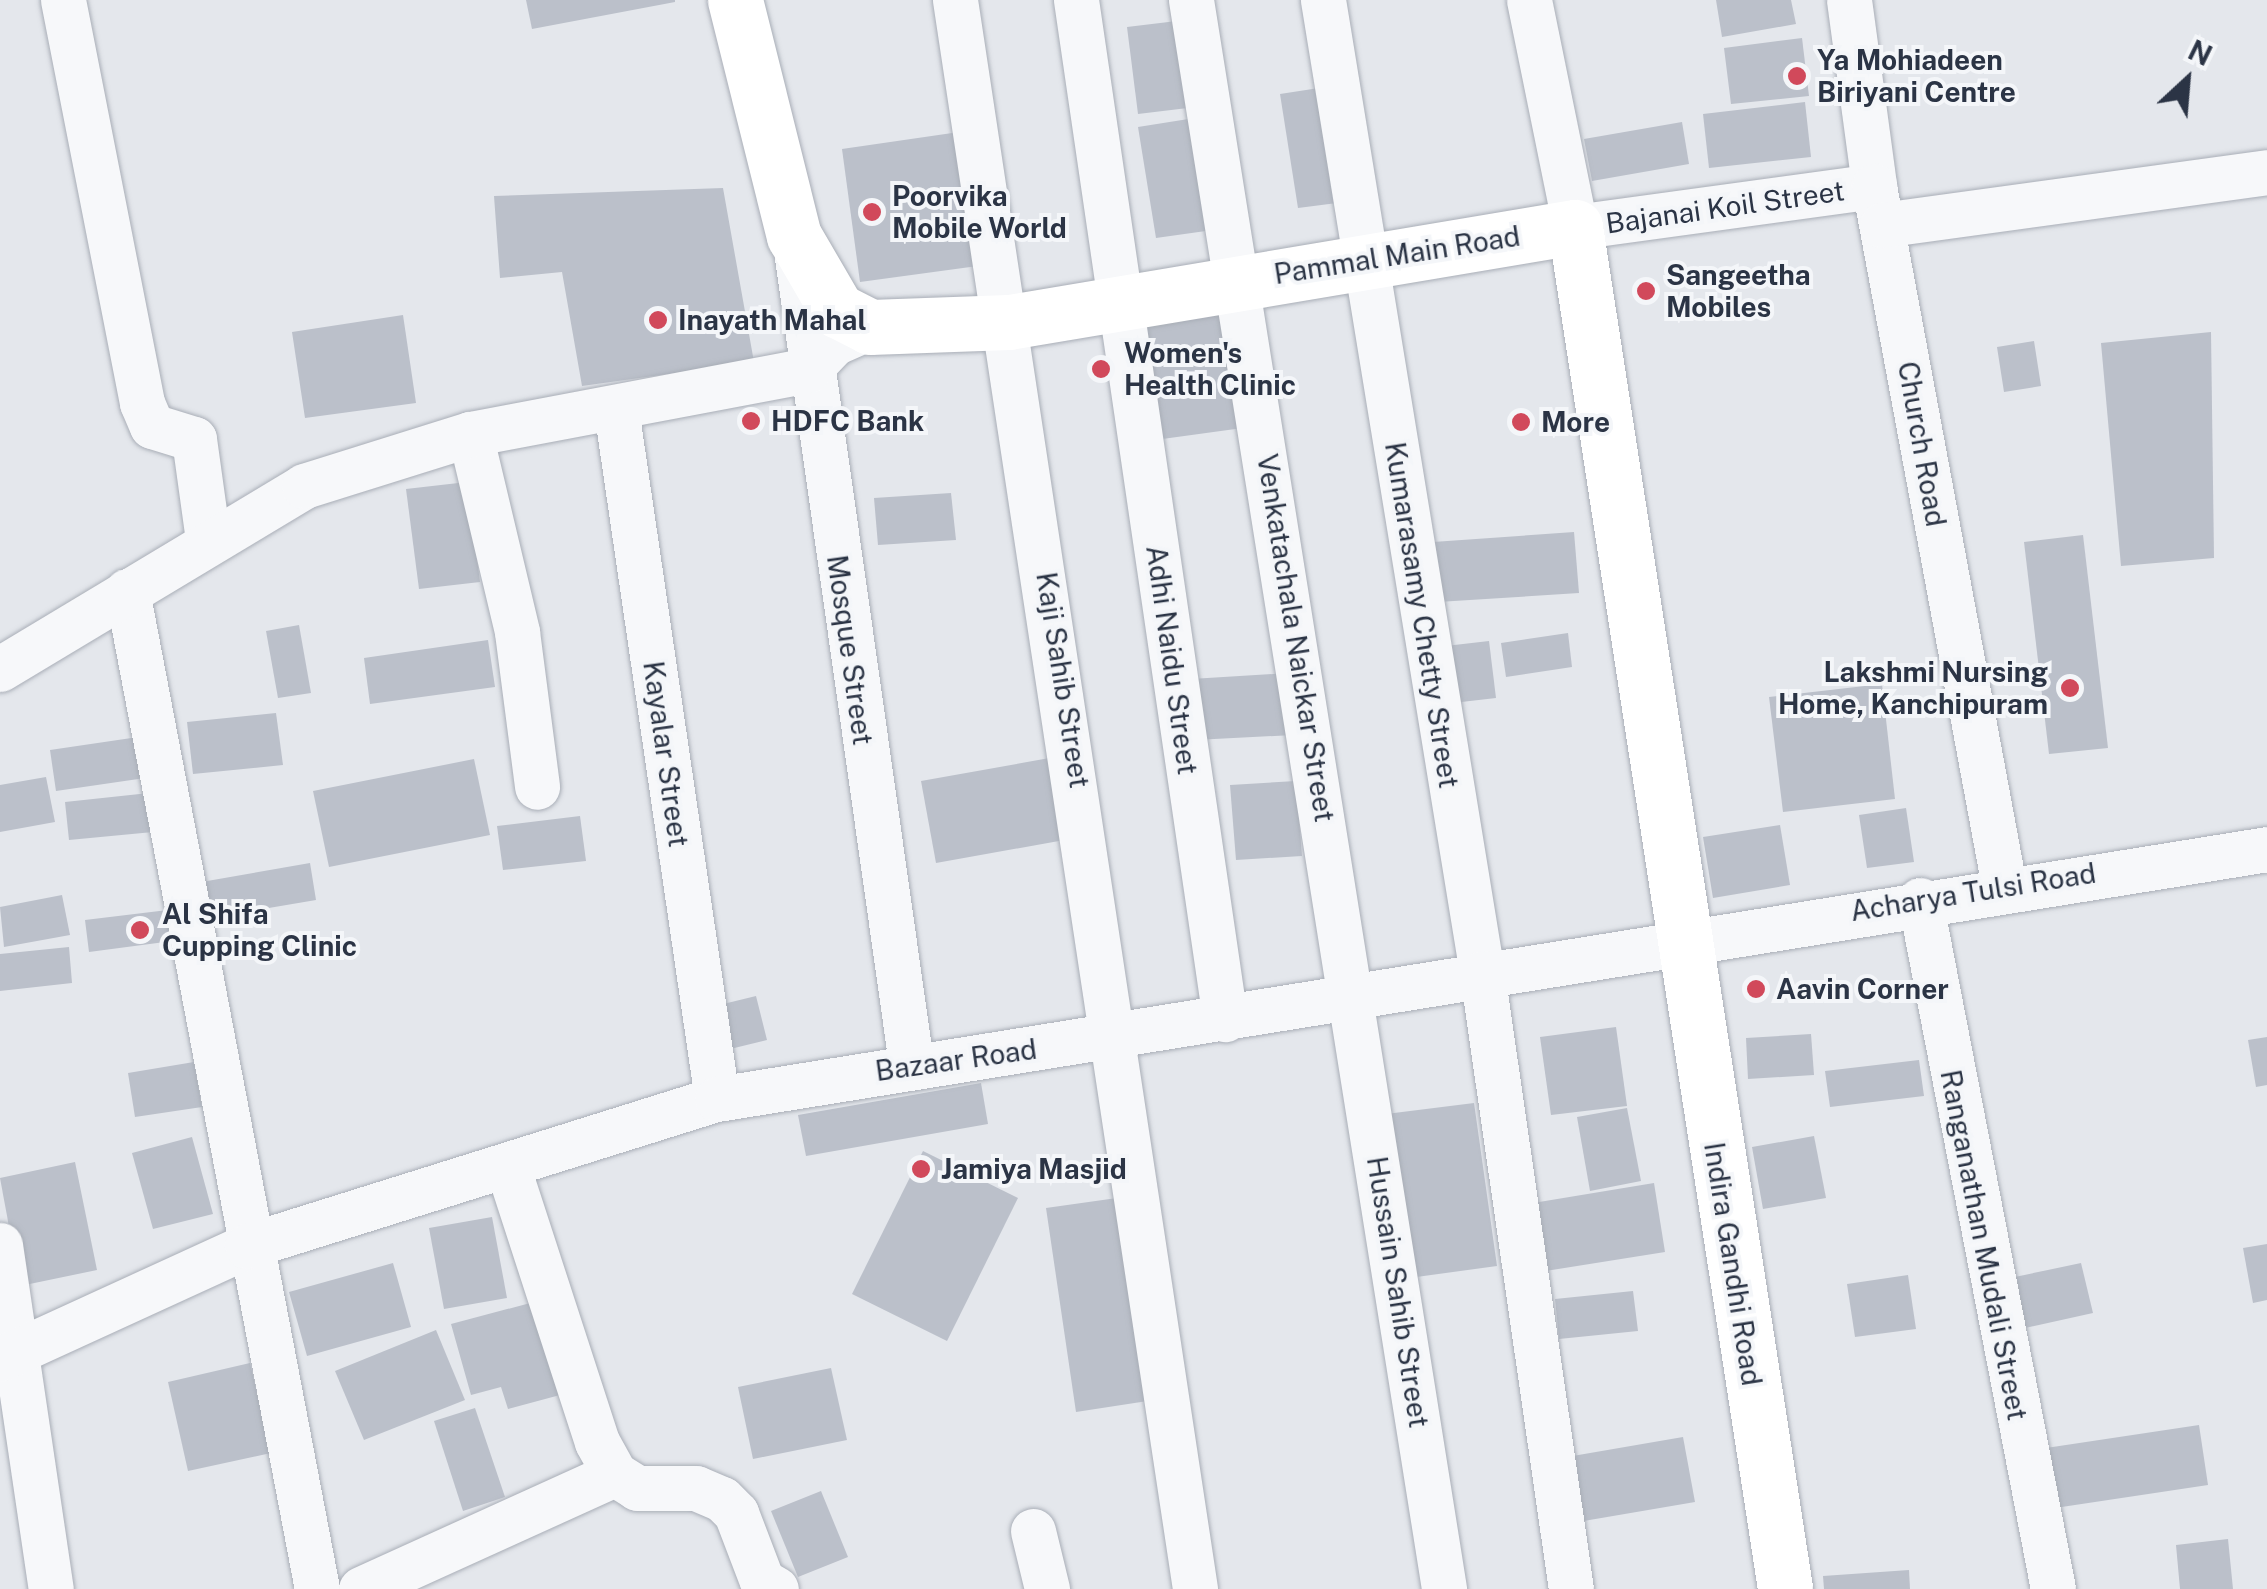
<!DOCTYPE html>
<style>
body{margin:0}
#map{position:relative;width:2267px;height:1589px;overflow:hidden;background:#e4e7ec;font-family:"Public Sans",sans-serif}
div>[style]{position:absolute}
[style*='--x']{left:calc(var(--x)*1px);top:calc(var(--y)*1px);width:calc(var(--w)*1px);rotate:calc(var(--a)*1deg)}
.building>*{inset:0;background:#bbc0ca}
.roads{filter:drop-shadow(0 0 2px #a9aeb7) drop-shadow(0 0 2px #a9aeb7)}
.minor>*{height:45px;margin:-22.5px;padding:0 22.5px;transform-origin:22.5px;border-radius:22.5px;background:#f7f8fa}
.major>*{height:55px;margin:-27.5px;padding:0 27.5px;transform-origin:27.5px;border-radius:27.5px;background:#fff}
.dots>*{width:28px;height:28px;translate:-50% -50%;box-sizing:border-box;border:5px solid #f4f6f9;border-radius:50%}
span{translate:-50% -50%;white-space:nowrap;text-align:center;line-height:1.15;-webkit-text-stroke:8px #f4f6f9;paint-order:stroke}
.poi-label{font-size:28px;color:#2b3445;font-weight:700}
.left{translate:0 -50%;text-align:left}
.right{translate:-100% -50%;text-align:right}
.street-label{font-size:28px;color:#2b3445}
.north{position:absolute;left:2137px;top:30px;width:100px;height:100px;-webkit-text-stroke:8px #f4f6f9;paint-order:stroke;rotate:26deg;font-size:28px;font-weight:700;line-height:40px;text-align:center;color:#2b3445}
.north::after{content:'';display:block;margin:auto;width:35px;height:45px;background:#2b3445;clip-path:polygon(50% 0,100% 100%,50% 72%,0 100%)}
</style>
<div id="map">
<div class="building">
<i style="clip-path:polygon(526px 0,675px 0,675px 2px,532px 29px)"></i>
<i style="clip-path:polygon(1716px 0,1791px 0,1796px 24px,1722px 37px)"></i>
<i style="clip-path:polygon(1185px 20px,1196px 107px,1138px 114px,1127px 27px)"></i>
<i style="clip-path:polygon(1802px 38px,1809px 96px,1731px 104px,1724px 48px)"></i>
<i style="clip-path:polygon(1319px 88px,1337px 203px,1298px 208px,1280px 94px)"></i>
<i style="clip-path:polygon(1805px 102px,1811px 157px,1709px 168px,1703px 114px)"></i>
<i style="clip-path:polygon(1201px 117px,1220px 229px,1156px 238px,1138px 127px)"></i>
<i style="clip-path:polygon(1682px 122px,1689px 164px,1592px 181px,1584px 139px)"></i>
<i style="clip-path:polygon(966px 131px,985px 265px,860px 282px,842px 149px)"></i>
<i style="clip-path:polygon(723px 188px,754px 362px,582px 386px,562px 272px,500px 278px,494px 196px)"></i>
<i style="clip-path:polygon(1233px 310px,1250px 427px,1155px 440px,1138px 323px)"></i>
<i style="clip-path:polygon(403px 315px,416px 403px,305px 418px,292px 332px)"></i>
<i style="clip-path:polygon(2211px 332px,2214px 558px,2121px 566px,2101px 343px)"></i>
<i style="clip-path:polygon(2034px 341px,2041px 386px,2004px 392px,1997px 347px)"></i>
<i style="clip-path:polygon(467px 482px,480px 582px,419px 589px,406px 489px)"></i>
<i style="clip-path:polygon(951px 493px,956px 540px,878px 545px,874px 498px)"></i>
<i style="clip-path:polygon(1574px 532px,1579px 593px,1438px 602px,1433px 542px)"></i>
<i style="clip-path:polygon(2083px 535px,2108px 748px,2049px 754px,2024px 542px)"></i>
<i style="clip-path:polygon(299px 625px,311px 693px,278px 698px,266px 631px)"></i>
<i style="clip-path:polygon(1568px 633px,1572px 667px,1506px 677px,1501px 643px)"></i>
<i style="clip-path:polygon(488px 640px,495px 687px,370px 704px,364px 658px)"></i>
<i style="clip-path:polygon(1489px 641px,1496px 698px,1444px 704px,1437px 647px)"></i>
<i style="clip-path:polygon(1289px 673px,1293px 735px,1195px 740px,1191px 679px)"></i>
<i style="clip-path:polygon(1882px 684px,1895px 799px,1783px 812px,1769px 697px)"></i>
<i style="clip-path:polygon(276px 713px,283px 765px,193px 774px,187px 722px)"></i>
<i style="clip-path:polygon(145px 736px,152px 777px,56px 791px,50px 750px)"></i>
<i style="clip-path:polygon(1055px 757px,1070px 839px,936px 863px,921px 781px)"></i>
<i style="clip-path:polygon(474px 759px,490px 835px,329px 867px,313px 791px)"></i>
<i style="clip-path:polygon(46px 777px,55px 822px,0 832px,0 785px)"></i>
<i style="clip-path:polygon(1296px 781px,1302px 856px,1236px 860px,1230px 785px)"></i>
<i style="clip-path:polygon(149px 793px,153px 832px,69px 840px,65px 802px)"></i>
<i style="clip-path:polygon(1906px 808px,1914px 862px,1867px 868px,1859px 815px)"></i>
<i style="clip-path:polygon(580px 816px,586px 861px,503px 870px,497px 826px)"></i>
<i style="clip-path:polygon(1780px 825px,1790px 885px,1713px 898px,1703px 837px)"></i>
<i style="clip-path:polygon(310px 863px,316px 900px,197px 920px,190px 884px)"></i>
<i style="clip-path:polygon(62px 895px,70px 935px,4px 947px,0 907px)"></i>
<i style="clip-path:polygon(176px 909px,180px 940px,89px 952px,85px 920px)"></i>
<i style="clip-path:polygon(69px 947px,72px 983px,0 991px,0 954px)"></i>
<i style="clip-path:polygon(756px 996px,767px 1040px,722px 1051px,711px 1007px)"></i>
<i style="clip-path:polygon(1616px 1027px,1627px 1106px,1551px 1115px,1540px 1037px)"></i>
<i style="clip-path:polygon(1811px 1034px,1814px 1075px,1748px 1079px,1746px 1038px)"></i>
<i style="clip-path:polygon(2267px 1037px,2267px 1085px,2256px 1087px,2248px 1040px)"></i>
<i style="clip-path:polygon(1919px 1060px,1924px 1096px,1830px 1107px,1825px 1071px)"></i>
<i style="clip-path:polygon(194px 1062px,202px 1107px,135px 1117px,128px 1073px)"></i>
<i style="clip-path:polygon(981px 1083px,988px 1124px,806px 1156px,798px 1115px)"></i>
<i style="clip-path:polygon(1474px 1103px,1497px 1266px,1409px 1278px,1386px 1114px)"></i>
<i style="clip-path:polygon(1627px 1108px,1641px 1181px,1590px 1191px,1577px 1117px)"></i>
<i style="clip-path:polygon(1814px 1136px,1826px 1198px,1763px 1209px,1752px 1147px)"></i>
<i style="clip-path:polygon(192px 1137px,213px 1214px,153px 1229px,132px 1153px)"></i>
<i style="clip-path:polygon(923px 1151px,1018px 1198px,947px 1341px,852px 1294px)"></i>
<i style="clip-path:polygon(75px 1162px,97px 1270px,20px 1286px,0 1178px)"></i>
<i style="clip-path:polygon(1654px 1183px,1665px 1252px,1533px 1273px,1521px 1205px)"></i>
<i style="clip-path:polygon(1124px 1197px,1154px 1400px,1076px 1412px,1046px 1208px)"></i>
<i style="clip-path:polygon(492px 1217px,507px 1298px,444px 1309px,429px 1228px)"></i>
<i style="clip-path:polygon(2267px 1244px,2267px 1300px,2253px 1303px,2243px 1248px)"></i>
<i style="clip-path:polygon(393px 1263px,411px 1327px,307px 1356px,289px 1292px)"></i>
<i style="clip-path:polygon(2081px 1263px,2093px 1313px,2002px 1333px,1991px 1282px)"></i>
<i style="clip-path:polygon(1908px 1275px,1916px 1329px,1855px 1337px,1847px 1284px)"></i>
<i style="clip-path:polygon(1633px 1291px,1638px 1331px,1559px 1339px,1555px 1299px)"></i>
<i style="clip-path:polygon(534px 1302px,560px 1395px,508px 1409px,501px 1387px,471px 1395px,451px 1324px)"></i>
<i style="clip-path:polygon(436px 1330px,465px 1400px,364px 1440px,335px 1371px)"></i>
<i style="clip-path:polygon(250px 1363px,271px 1453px,188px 1471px,168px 1382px)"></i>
<i style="clip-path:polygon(831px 1368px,847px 1440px,753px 1459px,738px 1387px)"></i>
<i style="clip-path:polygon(475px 1408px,505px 1497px,463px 1511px,434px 1421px)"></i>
<i style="clip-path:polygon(2199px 1425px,2208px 1485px,2055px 1508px,2046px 1448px)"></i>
<i style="clip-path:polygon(1683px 1437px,1695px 1502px,1572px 1523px,1561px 1458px)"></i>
<i style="clip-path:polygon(821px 1491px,848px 1557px,798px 1577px,771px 1511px)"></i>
<i style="clip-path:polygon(2228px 1539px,2233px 1589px,2180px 1589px,2176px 1545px)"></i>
<i style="clip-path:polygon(1909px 1570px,1910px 1589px,1824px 1589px,1823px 1576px)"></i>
</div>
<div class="roads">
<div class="minor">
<i style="--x:63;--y:0;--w:411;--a:78.9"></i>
<i style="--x:142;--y:403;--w:25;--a:67"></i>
<i style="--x:152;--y:426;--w:44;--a:17.2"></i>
<i style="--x:194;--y:439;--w:102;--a:82.1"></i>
<i style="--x:955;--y:0;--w:1607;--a:81.41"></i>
<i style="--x:1076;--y:0;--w:1030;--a:81.68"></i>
<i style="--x:1191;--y:0;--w:1609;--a:80.95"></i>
<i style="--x:1323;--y:0;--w:986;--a:80.72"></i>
<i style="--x:1482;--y:973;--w:622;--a:81.78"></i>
<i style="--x:1529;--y:0;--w:232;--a:78.5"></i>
<i style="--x:1575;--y:227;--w:302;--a:-7.8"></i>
<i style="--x:1849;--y:0;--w:188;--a:82.3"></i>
<i style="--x:1874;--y:186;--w:712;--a:79.48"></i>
<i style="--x:1882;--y:225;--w:389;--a:-7.8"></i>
<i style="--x:795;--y:243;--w:828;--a:81.95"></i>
<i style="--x:616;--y:409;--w:697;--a:81.67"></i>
<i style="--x:470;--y:434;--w:204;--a:76.6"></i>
<i style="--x:517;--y:632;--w:156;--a:82.6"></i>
<i style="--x:127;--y:591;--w:1016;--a:79.22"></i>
<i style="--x:0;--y:669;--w:355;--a:-31"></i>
<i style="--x:304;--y:486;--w:174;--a:-17.4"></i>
<i style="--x:470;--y:434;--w:344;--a:-10.7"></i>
<i style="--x:808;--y:370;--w:37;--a:-46"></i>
<i style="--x:834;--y:343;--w:39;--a:-24"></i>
<i style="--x:1920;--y:900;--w:702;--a:79.07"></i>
<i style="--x:507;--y:1165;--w:291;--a:72"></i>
<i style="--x:597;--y:1442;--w:37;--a:61"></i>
<i style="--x:615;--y:1474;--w:26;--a:32"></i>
<i style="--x:637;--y:1488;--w:59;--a:0"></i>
<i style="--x:696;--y:1488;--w:28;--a:23"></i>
<i style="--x:722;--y:1499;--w:20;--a:45"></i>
<i style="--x:736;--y:1513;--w:73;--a:69.1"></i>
<i style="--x:762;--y:1581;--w:16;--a:30"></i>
<i style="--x:0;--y:1245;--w:348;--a:81.6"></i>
<i style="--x:0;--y:1359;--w:272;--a:-24.6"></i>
<i style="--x:247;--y:1246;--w:492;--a:-17.4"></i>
<i style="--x:717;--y:1099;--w:1570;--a:-9.16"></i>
<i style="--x:1033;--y:1531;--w:60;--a:76.4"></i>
<i style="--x:361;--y:1589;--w:279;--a:-24.4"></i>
</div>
<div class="major">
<i style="--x:735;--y:0;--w:243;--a:76"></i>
<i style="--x:794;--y:236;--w:86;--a:59.8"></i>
<i style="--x:837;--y:310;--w:37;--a:27"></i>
<i style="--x:870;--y:327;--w:139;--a:-2.1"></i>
<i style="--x:1009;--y:322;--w:574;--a:-9.53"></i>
<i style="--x:1575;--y:227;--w:1378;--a:81.23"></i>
</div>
</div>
<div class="dots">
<i style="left:1797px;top:76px;background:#d1495b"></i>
<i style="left:872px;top:212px;background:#d1495b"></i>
<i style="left:1646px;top:291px;background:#d1495b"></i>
<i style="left:658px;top:320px;background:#d1495b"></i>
<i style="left:1101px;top:369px;background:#d1495b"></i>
<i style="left:751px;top:421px;background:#d1495b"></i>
<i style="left:1521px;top:422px;background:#d1495b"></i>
<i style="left:2070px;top:688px;background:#d1495b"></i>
<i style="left:140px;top:930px;background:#d1495b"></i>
<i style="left:1756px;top:989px;background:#d1495b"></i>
<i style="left:921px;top:1169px;background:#d1495b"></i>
</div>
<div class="poi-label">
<span class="left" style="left:1817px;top:76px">Ya Mohiadeen<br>Biriyani Centre</span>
<span class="left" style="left:892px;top:212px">Poorvika<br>Mobile World</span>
<span class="left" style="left:1666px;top:291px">Sangeetha<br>Mobiles</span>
<span class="left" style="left:678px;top:320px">Inayath Mahal</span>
<span class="left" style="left:1124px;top:369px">Women's<br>Health Clinic</span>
<span class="left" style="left:771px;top:421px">HDFC Bank</span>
<span class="left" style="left:1541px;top:422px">More</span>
<span class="right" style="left:2048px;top:688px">Lakshmi Nursing<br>Home, Kanchipuram</span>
<span class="left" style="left:162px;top:930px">Al Shifa<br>Cupping Clinic</span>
<span class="left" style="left:1776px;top:989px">Aavin Corner</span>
<span class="left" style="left:941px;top:1169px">Jamiya Masjid</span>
</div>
<div class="street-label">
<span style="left:1725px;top:207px;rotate:-8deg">Bajanai Koil Street</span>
<span style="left:1397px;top:255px;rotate:-9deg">Pammal Main Road</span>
<span style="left:1922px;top:444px;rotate:80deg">Church Road</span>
<span style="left:1422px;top:615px;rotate:81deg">Kumarasamy Chetty Street</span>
<span style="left:1296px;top:638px;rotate:81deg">Venkatachala Naickar Street</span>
<span style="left:850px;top:650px;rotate:82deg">Mosque Street</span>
<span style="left:1172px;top:660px;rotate:82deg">Adhi Naidu Street</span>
<span style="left:1063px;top:680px;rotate:81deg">Kaji Sahib Street</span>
<span style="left:666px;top:754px;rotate:82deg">Kayalar Street</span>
<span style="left:1973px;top:892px;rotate:-9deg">Acharya Tulsi Road</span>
<span style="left:956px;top:1060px;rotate:-8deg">Bazaar Road</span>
<span style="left:1984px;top:1245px;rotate:79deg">Ranganathan Mudali Street</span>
<span style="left:1733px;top:1264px;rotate:81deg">Indira Gandhi Road</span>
<span style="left:1398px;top:1292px;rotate:81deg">Hussain Sahib Street</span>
</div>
<div class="north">N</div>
</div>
